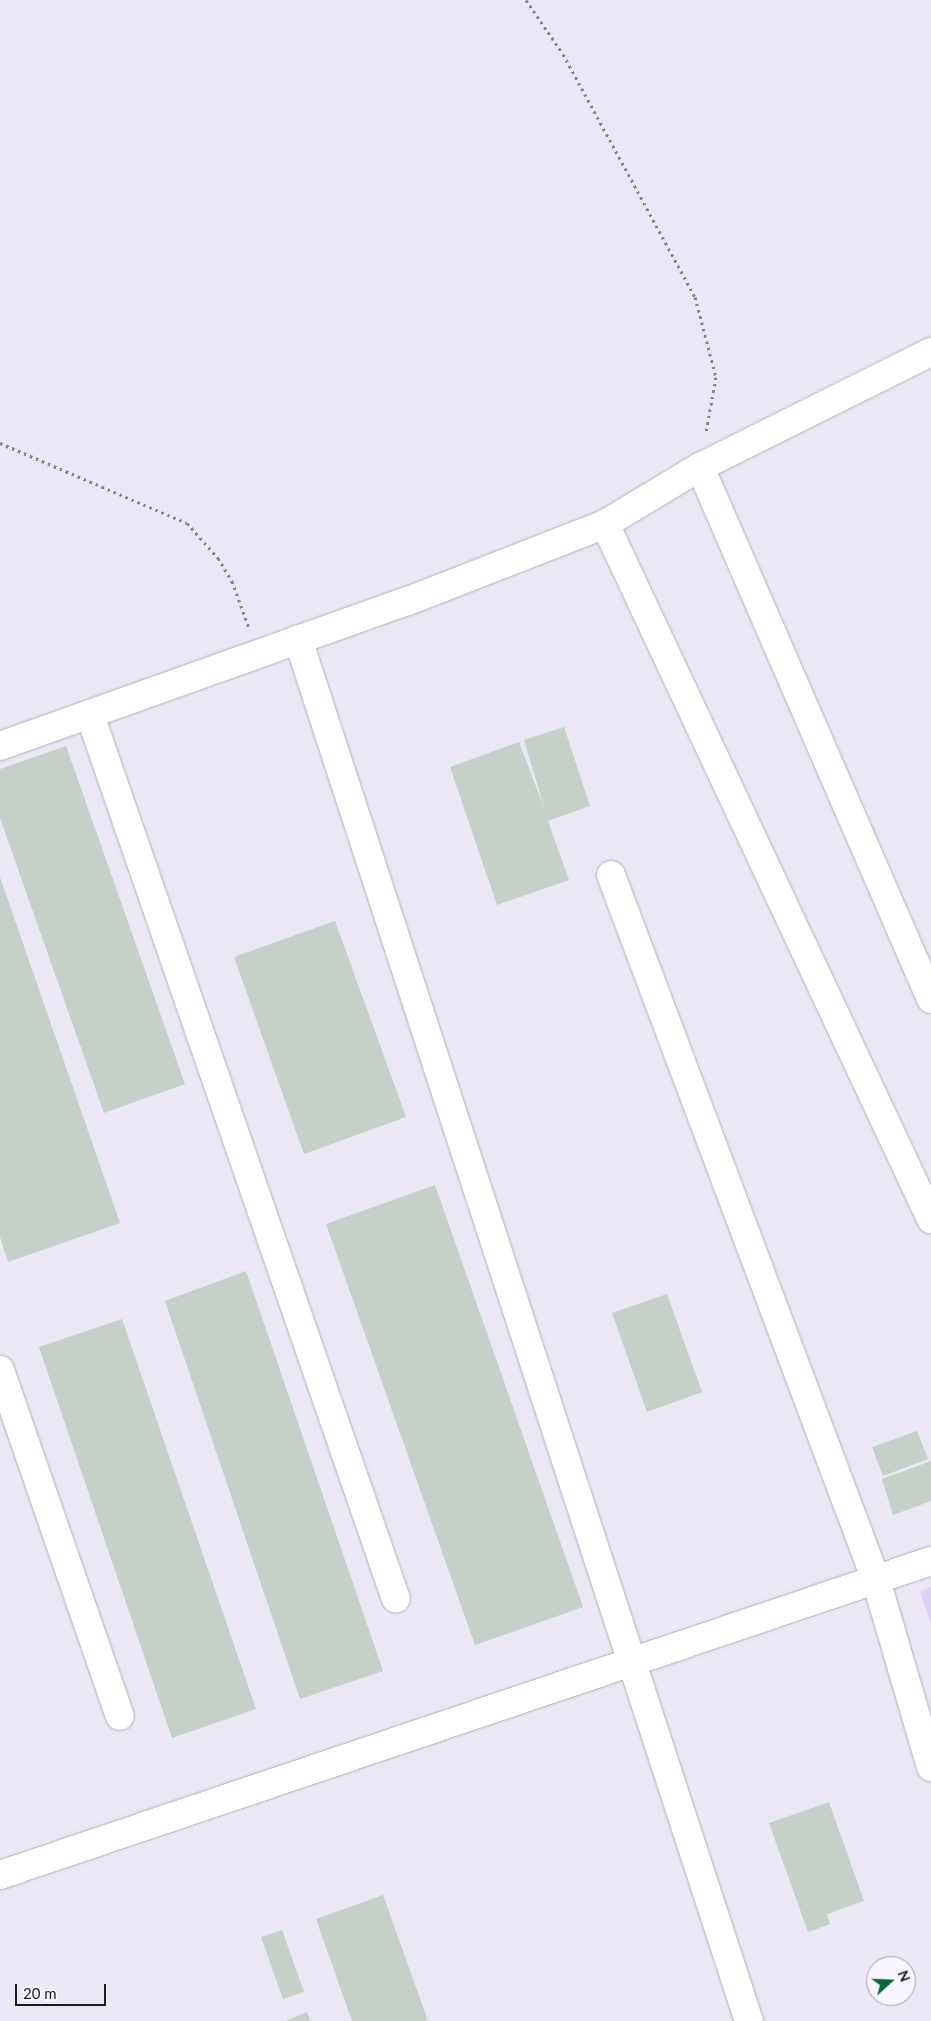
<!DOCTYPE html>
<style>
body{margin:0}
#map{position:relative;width:931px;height:2021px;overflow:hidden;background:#ebe7f4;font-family:Lato,sans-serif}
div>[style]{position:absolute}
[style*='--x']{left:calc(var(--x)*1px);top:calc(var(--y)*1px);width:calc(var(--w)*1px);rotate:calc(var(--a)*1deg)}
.green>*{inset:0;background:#dbd1f5}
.building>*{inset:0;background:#c4d0c8}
.path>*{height:3px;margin-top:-1.5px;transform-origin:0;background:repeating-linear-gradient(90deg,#86838c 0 2.5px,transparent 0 6.5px)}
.roads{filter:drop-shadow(0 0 1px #b2aebb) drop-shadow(0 0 1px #b2aebb)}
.minor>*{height:28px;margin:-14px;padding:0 14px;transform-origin:14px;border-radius:14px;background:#fff}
span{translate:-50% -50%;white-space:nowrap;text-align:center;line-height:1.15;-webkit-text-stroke:4.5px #f7f5fd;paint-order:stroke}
.north{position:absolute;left:866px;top:1956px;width:50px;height:50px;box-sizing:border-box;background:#f7f5fd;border:1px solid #a09ea5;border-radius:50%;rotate:70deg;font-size:14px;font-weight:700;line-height:20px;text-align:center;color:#1d1c20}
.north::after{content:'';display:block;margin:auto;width:18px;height:22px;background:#0b683b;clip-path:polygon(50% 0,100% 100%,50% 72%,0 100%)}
.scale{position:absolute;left:15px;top:1984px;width:91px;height:22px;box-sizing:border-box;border:2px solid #1d1c20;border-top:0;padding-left:6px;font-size:15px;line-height:18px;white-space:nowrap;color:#1d1c20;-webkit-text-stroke:4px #f7f5fd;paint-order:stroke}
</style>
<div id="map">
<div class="green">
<i style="clip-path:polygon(931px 1587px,931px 1623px,920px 1592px)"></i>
</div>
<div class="building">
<i style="clip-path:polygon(564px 727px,590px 806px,548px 821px,569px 880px,497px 905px,450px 767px,519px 742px,545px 810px,524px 740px)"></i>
<i style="clip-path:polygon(66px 746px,185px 1084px,104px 1113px,0 818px,0 769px)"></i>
<i style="clip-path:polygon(0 877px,120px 1223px,8px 1262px,0 1237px)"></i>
<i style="clip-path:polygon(335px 921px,406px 1117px,304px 1154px,234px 957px)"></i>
<i style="clip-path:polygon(435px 1185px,583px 1607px,475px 1645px,326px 1224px)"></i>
<i style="clip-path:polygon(246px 1271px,383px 1671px,300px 1699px,165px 1301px)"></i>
<i style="clip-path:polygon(667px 1294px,702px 1392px,647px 1412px,612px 1313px)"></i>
<i style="clip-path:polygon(122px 1319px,256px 1709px,172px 1738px,39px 1347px)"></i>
<i style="clip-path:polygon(917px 1431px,928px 1459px,883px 1476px,872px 1447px)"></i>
<i style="clip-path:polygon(931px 1461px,931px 1501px,893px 1515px,882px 1479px)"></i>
<i style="clip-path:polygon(829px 1802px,864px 1901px,827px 1914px,830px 1924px,808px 1932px,769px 1823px)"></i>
<i style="clip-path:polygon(383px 1895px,428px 2021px,352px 2021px,316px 1919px)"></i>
<i style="clip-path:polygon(282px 1930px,304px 1992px,283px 1999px,261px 1937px)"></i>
<i style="clip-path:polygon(307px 2012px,311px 2021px,286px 2021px)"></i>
</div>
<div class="path">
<i style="--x:526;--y:0;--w:65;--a:55.6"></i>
<i style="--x:563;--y:54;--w:277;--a:61.5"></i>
<i style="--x:695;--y:297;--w:83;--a:75.3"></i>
<i style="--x:716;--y:377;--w:56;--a:100.3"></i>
<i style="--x:0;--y:443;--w:203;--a:23.2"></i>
<i style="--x:187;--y:523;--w:47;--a:48.5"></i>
<i style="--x:218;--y:558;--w:27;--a:59"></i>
<i style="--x:232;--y:581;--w:50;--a:70.1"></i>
</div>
<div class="roads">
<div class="minor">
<i style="--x:700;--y:467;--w:580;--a:66.53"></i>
<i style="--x:605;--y:524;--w:768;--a:64.87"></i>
<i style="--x:298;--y:639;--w:1454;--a:71.93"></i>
<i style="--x:90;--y:715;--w:935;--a:70.91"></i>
<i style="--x:0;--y:746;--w:433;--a:-19.6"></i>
<i style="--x:408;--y:601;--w:212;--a:-21.3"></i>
<i style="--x:605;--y:524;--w:111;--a:-31"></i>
<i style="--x:700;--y:467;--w:258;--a:-26.5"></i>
<i style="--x:611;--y:875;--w:753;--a:69.4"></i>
<i style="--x:876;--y:1580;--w:195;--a:73.6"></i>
<i style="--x:0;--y:1370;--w:366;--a:70.9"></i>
<i style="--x:0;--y:1875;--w:983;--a:-18.64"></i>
</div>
</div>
<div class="north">N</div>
<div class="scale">20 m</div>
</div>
